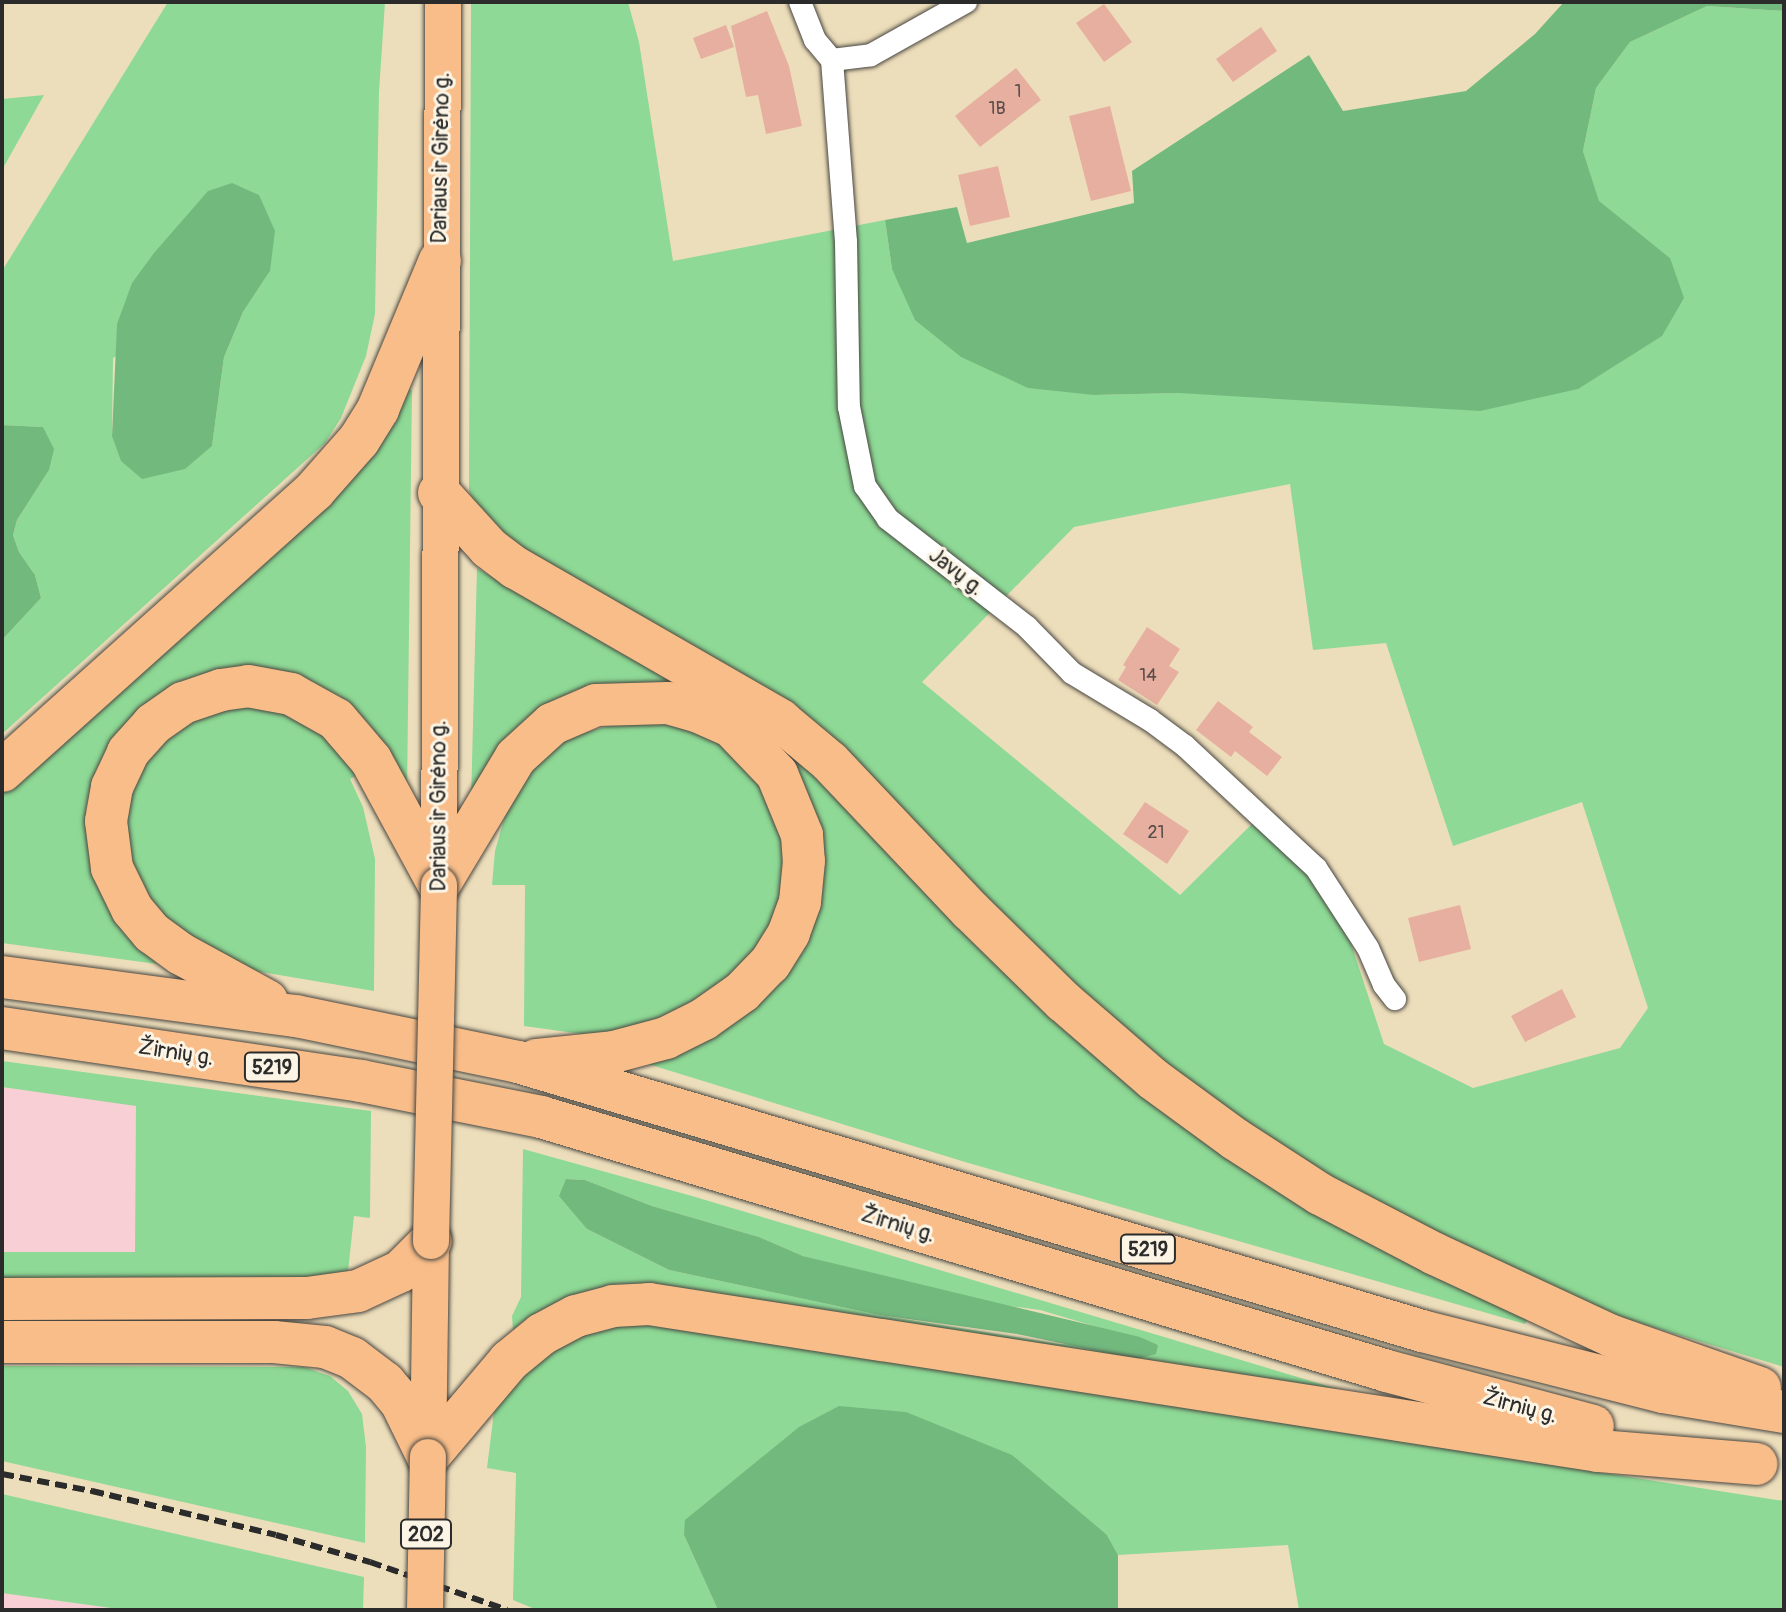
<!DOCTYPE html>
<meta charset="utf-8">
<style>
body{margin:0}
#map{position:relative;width:1786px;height:1612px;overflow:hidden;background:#eddebb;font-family:Pangolin,sans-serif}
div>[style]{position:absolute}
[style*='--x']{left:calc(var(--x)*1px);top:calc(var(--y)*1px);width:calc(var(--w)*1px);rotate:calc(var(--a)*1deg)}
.built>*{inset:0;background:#f7cfd4}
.green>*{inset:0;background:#8dd995}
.forest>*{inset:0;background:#72b97e}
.building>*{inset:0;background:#e7afa0}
.roads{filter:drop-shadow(0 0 2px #484641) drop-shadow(0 0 2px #484641)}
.street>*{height:22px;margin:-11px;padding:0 11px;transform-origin:11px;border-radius:11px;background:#fff}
.primary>*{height:36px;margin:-18px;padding:0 18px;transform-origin:18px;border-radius:18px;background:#f8bd89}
.highway>*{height:42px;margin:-21px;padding:0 21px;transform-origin:21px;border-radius:21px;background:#f8bd89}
.rail>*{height:6px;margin-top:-3px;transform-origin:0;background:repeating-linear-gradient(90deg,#2b2b2b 0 12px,transparent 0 18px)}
.bridges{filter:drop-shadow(0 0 2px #484641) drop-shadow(0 0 2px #484641)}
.primary-bridge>*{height:36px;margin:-18px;padding:0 18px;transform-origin:18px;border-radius:18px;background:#f8bd89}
span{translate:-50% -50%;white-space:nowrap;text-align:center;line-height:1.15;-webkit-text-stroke:6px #fcf5e5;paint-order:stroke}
.number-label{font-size:18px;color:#5a4c48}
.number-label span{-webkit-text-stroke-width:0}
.shield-label span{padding:2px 6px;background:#fcf5e5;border:2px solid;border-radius:6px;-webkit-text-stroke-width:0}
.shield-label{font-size:20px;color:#2b2b2b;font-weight:700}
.street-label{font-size:22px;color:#2b2b2b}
.frame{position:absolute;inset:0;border:4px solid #2b2b2b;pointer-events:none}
</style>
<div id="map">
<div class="built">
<i style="clip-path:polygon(2px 1087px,136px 1105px,135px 1252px,2px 1252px)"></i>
<i style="clip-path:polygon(2px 1593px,126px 1610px,2px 1610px)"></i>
</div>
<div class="green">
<i style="clip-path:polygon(evenodd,168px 2px,385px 2px,379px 92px,375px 314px,366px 356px,341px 418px,325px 443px,2px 734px,2px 640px,41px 598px,35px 575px,19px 552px,13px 535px,17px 520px,49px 470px,43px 427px,2px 425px,2px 271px,168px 2px,270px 271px,243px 312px,224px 357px,212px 446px,112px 436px,113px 358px,270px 271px)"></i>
<i style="clip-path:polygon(evenodd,471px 2px,628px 2px,639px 42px,673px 261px,885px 220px,892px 269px,1094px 395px,1179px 393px,1670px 258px,1599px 202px,1583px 151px,1596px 88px,1630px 42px,1707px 6px,1784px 11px,1784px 1367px,1596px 1310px,1454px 1249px,1321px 1174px,1175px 1075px,1050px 966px,920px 831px,481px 520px,469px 491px,471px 2px,1290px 484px,1313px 650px,1386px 643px,1453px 846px,1582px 802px,1648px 1008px,1620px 1048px,1473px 1088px,1384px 1044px,1341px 913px,1314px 875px,1256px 820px,1180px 895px,922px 682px,1074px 527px,1290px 484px)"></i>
<i style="clip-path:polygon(44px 95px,2px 170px,2px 99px)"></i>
<i style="clip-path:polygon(406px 388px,412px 390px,407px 792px,369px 724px,339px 696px,296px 676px,118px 738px,96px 769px,86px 808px,89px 850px,118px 919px,157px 964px,2px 943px,2px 791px,218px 600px)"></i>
<i style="clip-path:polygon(477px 568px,563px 620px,752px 720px,795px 752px,976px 940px,1528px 1319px,1525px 1324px,965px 1162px,648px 1064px,759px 1003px,815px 819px,646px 684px,471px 802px)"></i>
<i style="clip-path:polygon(255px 704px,309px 720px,361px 773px,350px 779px,363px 807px,375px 859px,374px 991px,250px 970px,181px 939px,140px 895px,122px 826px,137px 770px,154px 747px,198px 715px)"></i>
<i style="clip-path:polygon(650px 721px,690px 728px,729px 749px,757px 775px,784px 844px,783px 880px,775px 918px,757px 950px,732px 976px,693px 1005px,632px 1030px,582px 1034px,524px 1026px,525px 885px,492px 885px,495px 851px,508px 805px,525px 776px,546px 754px,571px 737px,608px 726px)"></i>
<i style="clip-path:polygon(2px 1061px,371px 1111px,370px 1218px,354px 1216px,347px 1281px,2px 1285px,2px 1252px,135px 1252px,136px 1106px,2px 1087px)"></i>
<i style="clip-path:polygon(evenodd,523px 1149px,692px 1196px,1378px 1401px,569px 1297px,522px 1322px,513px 1331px,512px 1316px,521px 1297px,523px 1149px,566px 1179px,585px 1180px,652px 1206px,759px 1237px,803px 1256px,994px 1304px,1040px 1310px,1158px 1345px,1060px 1344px,879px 1315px,669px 1270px,587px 1229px,566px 1179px)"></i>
<i style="clip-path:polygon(630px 1321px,1784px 1501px,1784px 1610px,1299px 1610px,1288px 1545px,1118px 1555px,1107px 1535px,1091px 1524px,684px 1535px,718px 1610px,537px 1610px,513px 1600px,516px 1473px,487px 1468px,494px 1412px,518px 1372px,574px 1334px)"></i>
<i style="clip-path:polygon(2px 1366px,304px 1367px,330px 1376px,348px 1391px,362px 1414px,366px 1447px,365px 1543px,2px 1461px)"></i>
<i style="clip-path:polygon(2px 1494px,364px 1577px,363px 1610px,126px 1610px,2px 1593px)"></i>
</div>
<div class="forest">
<i style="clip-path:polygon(1564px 2px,1784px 2px,1784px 11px,1707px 6px,1630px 42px,1596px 88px,1583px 151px,1599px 201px,1670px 258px,1684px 298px,1662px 336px,1578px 389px,1480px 411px,1179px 393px,1094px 395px,1028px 388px,961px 357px,915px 320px,892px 269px,885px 220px,957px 207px,967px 243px,1134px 203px,1132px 171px,1309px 55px,1343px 111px,1466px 91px,1535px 34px)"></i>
<i style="clip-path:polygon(232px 183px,259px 195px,275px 231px,270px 271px,243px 312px,224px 357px,212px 446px,185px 469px,142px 479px,121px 461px,112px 436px,117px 324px,132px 283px,154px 253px,208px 191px)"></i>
<i style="clip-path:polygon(2px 425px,43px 427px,54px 449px,49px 470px,17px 520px,13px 535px,19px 552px,35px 575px,41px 598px,2px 640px)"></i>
<i style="clip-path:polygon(566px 1179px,585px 1180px,652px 1206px,759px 1237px,803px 1256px,1140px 1337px,1158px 1345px,1156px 1354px,1137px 1359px,1017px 1334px,879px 1315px,669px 1270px,587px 1229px,559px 1196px)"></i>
<i style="clip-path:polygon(839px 1406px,906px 1412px,1012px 1455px,1107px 1535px,1118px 1555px,1118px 1610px,718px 1610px,684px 1535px,685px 1520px,799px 1427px)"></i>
</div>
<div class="building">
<i style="clip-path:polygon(1104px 4px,1132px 42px,1104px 62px,1076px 23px)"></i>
<i style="clip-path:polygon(767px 11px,789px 66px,802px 126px,766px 134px,758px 95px,746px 97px,731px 26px)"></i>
<i style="clip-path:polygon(726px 25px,734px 47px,701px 59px,693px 38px)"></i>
<i style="clip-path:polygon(1261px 27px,1277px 51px,1233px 82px,1216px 59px)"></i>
<i style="clip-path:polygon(1016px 68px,1041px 100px,980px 147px,955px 116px)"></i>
<i style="clip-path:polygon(1110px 106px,1131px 191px,1091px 201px,1069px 116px)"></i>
<i style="clip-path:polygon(998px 166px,1010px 217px,970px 226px,958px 175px)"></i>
<i style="clip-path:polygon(1147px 627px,1180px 649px,1169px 666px,1179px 672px,1157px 705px,1118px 680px,1126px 667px,1123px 665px)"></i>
<i style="clip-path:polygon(1218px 701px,1253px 727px,1249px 732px,1282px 757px,1267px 776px,1235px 751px,1231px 757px,1196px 730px)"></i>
<i style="clip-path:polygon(1145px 802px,1189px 831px,1167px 864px,1123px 834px)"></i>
<i style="clip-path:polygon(1460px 905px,1471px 949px,1419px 962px,1408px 918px)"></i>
<i style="clip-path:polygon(1562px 989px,1576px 1017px,1525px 1042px,1511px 1016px)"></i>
</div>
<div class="roads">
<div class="street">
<i style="--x:800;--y:2;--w:41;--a:68.5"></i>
<i style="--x:815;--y:40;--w:26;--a:50"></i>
<i style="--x:832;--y:60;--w:183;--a:85.6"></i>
<i style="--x:846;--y:242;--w:165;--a:89"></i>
<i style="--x:849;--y:407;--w:81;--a:78.6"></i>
<i style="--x:865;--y:486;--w:40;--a:55.1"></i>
<i style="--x:888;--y:519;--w:176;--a:37.8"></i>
<i style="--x:1027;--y:627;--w:64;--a:45.6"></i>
<i style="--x:1072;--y:673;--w:91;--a:31.1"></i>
<i style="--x:1150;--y:720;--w:44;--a:36.6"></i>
<i style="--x:1185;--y:746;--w:179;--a:43"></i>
<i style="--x:1316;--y:868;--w:95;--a:57"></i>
<i style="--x:1368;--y:948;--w:40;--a:66.6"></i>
<i style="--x:1384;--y:985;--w:18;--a:52"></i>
<i style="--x:832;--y:60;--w:39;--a:-7"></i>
<i style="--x:871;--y:55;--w:109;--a:-29.2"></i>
</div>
<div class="primary">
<i style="--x:439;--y:885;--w:883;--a:-89.74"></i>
<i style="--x:428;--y:1457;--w:216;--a:-89.2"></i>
</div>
<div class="highway">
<i style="--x:439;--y:493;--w:74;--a:47.7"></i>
<i style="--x:489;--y:548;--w:34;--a:37"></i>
<i style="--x:516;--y:568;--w:305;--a:29.9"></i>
<i style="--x:780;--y:720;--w:65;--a:40"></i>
<i style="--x:830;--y:762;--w:205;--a:46.6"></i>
<i style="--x:971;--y:911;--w:129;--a:44.4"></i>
<i style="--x:1063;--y:1001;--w:119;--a:40.9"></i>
<i style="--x:1153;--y:1079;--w:102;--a:36.2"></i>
<i style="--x:1235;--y:1139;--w:101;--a:32.9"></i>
<i style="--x:1320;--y:1194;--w:130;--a:27.6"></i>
<i style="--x:1435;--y:1254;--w:195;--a:24.9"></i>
<i style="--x:1612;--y:1336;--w:157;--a:19.4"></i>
<i style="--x:2;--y:771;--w:419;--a:-41.9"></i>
<i style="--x:314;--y:491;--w:68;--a:-48.6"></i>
<i style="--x:359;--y:440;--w:36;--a:-58"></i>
<i style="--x:378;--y:409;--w:161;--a:-67.4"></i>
<i style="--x:439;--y:885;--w:149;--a:-59"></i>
<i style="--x:516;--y:757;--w:49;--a:-42.5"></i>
<i style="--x:552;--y:724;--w:48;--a:-23.4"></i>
<i style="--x:596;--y:705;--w:72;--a:-1.6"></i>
<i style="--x:668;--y:703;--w:32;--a:16"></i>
<i style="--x:699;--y:712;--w:36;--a:24"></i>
<i style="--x:732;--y:727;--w:65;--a:46.2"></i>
<i style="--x:777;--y:774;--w:66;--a:67.7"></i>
<i style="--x:802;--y:835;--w:26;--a:86"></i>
<i style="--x:804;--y:861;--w:41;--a:95.6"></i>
<i style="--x:800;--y:902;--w:33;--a:110"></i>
<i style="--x:789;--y:933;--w:36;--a:122"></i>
<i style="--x:770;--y:963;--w:40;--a:134"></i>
<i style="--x:742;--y:992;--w:47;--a:144.6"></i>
<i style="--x:704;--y:1019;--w:42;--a:153.4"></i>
<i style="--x:666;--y:1038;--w:54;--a:164.9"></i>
<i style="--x:614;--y:1052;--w:78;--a:174.1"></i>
<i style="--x:2;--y:977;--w:297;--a:7.6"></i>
<i style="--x:296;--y:1016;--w:227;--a:11.7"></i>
<i style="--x:518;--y:1062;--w:943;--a:16.57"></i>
<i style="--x:1422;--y:1331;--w:249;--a:14.2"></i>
<i style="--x:1663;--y:1392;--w:123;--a:9.4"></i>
<i style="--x:267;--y:1001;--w:98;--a:-151.3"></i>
<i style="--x:181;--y:954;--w:36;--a:-144"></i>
<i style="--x:152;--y:933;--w:31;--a:-130"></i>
<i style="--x:132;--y:909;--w:46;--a:-116"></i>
<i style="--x:112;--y:868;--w:47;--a:-97.3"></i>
<i style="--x:106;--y:821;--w:35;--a:-80"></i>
<i style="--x:112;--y:787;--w:38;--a:-65"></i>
<i style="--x:128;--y:752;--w:38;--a:-48"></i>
<i style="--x:153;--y:724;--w:37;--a:-35"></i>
<i style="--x:183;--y:703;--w:40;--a:-18.9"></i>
<i style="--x:221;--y:690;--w:27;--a:-8"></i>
<i style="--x:248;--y:686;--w:44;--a:10.5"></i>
<i style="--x:291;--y:694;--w:51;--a:29.1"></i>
<i style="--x:336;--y:719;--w:54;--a:49.5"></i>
<i style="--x:371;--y:760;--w:142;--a:61.5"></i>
<i style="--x:2;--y:1028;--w:363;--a:8.4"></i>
<i style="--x:361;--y:1081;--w:184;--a:11.3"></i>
<i style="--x:541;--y:1117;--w:883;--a:16.71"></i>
<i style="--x:1387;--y:1371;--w:213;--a:14.9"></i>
<i style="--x:2;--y:1299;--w:305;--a:-0.2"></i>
<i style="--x:307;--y:1298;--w:51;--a:-7.8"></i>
<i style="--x:358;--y:1291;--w:47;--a:-24.9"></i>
<i style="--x:401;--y:1271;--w:42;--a:-45"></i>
<i style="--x:2;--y:1342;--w:272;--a:0"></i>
<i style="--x:274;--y:1342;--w:51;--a:5.6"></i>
<i style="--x:325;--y:1347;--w:29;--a:22"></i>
<i style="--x:352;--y:1358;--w:41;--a:37.1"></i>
<i style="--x:385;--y:1383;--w:25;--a:50"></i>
<i style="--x:401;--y:1402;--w:61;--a:63.9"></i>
<i style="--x:428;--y:1457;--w:126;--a:-49.8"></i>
<i style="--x:509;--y:1361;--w:43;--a:-39.3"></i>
<i style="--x:542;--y:1334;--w:38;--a:-28"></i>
<i style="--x:576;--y:1316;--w:38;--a:-15"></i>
<i style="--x:613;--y:1306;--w:36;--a:-3"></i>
<i style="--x:649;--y:1304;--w:961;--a:8.8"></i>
<i style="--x:1599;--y:1451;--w:158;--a:4.7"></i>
</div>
</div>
<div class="rail">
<i style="--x:2;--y:1474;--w:92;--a:10.7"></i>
<i style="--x:92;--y:1491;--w:189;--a:13.4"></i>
<i style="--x:276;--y:1535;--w:98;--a:16"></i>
<i style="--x:370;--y:1562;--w:145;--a:19.3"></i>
</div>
<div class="bridges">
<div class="primary-bridge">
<i style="--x:431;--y:1241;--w:356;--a:-88.7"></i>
<i style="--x:425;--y:1610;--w:153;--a:-88.9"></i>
</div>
</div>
<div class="number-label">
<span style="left:1018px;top:92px">1</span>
<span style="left:997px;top:109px">1B</span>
<span style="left:1148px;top:676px">14</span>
<span style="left:1156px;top:833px">21</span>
</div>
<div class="shield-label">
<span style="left:272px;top:1067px">5219</span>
<span style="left:1148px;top:1249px">5219</span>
<span style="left:426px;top:1534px">202</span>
</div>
<div class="street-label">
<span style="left:441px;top:158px;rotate:-89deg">Dariaus ir Girėno g.</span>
<span style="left:956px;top:572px;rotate:38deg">Javų g.</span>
<span style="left:439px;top:806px;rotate:-90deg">Dariaus ir Girėno g.</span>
<span style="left:176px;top:1053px;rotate:9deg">Žirnių g.</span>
<span style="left:898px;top:1225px;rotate:17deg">Žirnių g.</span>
<span style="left:1520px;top:1407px;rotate:15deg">Žirnių g.</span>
</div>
<div class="frame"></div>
</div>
